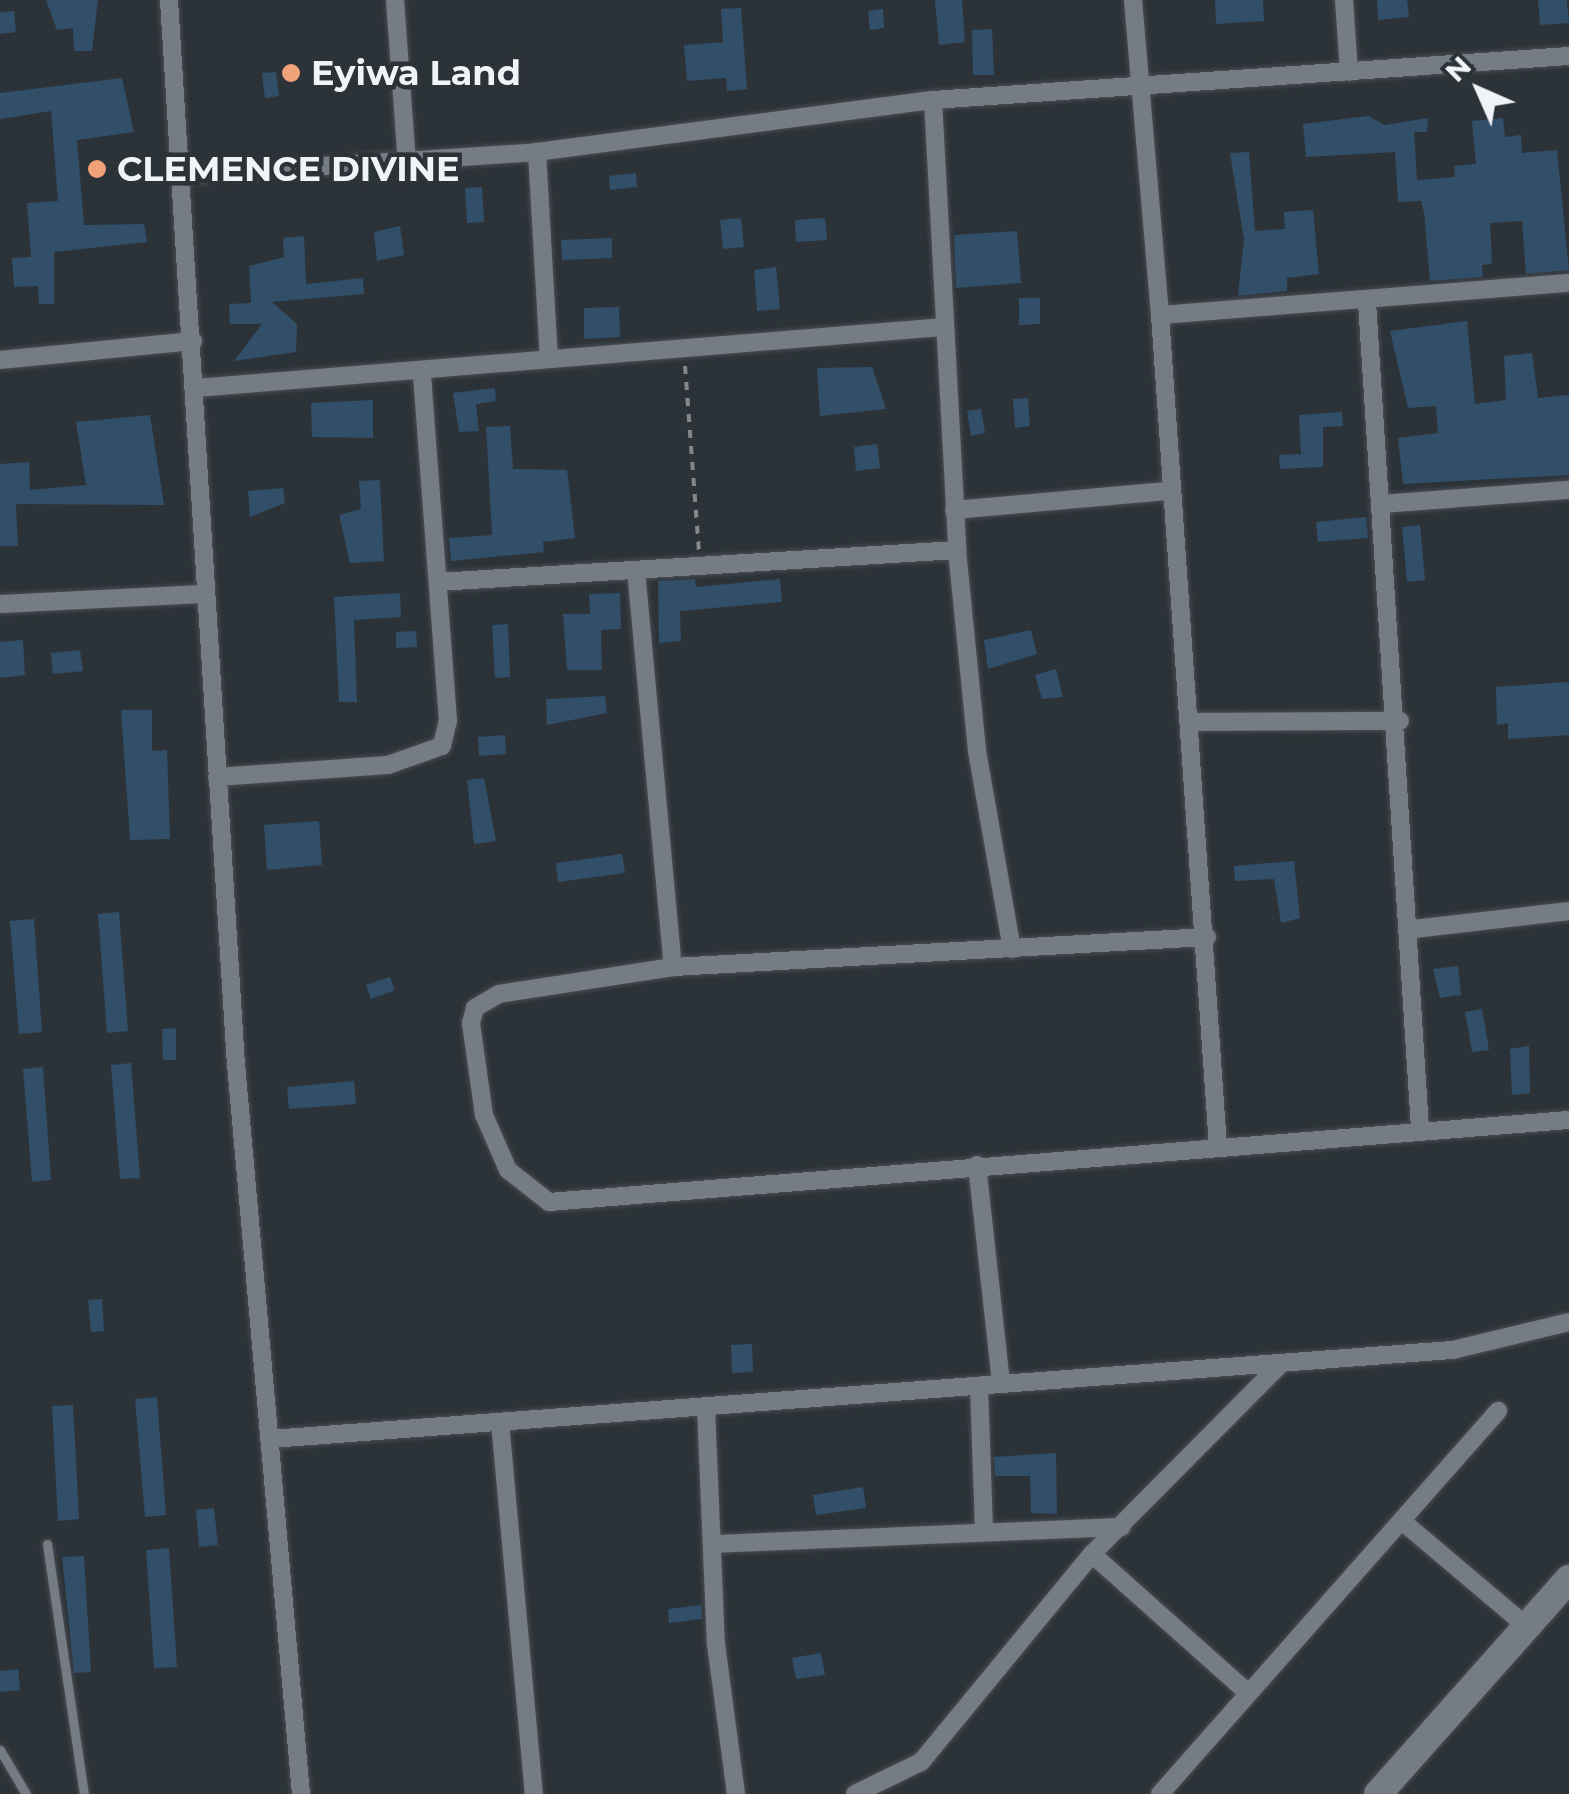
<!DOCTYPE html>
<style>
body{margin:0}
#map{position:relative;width:1569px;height:1794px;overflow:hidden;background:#2c3338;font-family:Montserrat,sans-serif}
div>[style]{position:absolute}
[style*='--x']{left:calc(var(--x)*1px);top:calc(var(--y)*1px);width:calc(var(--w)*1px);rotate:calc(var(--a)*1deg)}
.building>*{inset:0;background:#324f6a}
.path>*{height:4px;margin-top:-2px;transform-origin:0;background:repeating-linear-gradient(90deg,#83888d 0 8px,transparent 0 16px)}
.roads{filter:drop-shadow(0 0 2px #4a4e53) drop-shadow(0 0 2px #4a4e53)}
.lane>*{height:9px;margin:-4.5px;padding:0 4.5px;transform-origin:4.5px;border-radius:4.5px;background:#757c83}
.street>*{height:18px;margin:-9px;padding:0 9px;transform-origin:9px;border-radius:9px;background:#757c83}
.secondary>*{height:28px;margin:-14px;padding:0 14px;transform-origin:14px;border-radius:14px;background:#757c83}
.dots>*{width:28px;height:28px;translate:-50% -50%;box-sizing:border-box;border:5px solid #2c3338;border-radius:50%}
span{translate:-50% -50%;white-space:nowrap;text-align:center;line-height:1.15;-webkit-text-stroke:9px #2c3338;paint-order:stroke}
.poi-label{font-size:35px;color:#f0f4f8;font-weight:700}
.left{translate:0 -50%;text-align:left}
.north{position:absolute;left:1429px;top:40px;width:100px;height:100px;-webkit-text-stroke:8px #2c3338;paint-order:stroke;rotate:315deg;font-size:28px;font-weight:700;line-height:40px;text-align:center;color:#f0f4f8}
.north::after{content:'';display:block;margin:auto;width:35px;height:45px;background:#f0f4f8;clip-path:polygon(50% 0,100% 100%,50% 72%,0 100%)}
</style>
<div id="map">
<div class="building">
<i style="clip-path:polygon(46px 0,98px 0,92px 51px,74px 51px,73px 28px,57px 30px)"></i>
<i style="clip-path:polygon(935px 0,962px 0,965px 42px,939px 45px)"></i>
<i style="clip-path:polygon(1215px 0,1263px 0,1264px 21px,1216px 24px)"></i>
<i style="clip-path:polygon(1377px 0,1407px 0,1409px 17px,1378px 20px)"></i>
<i style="clip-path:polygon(1538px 0,1567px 0,1569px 23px,1540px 25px)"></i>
<i style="clip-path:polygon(741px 8px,747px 89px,727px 91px,726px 78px,687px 81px,684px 45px,723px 42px,721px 9px)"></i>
<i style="clip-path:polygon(883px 9px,884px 28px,870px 30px,868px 11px)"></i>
<i style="clip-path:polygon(14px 11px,16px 32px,0 34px,0 12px)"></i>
<i style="clip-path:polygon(992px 29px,994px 75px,973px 75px,972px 30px)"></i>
<i style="clip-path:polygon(276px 72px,279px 96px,265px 98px,262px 73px)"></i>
<i style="clip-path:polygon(122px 78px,134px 132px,77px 140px,84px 225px,144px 224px,147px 242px,54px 252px,54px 304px,39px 304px,38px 286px,14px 287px,12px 258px,31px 257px,27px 203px,58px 201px,51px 111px,0 119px,0 93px)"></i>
<i style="clip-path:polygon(1368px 116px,1385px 125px,1428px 118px,1427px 132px,1414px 132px,1417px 180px,1455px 177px,1454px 166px,1476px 164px,1472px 121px,1503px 118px,1505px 137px,1521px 135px,1522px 153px,1557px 150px,1569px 270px,1526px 274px,1522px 221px,1490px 223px,1492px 264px,1482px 265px,1483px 277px,1430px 281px,1424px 212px,1421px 201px,1398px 202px,1395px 152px,1306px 157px,1303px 124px)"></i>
<i style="clip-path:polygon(1249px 152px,1255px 231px,1285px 229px,1284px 212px,1313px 210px,1319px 274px,1287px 278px,1287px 291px,1238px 296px,1244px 240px,1230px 153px)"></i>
<i style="clip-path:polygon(636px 173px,637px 187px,610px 190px,609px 176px)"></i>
<i style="clip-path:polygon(482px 187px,484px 222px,467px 223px,465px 188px)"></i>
<i style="clip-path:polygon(741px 218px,744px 247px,723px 249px,720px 220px)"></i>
<i style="clip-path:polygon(825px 218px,827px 240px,796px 242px,795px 220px)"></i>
<i style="clip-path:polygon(400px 226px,404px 255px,377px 261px,374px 232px)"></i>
<i style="clip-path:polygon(1017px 231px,1021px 283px,956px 288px,954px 235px)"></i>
<i style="clip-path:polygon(304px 236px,306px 284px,363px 278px,364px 294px,272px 302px,297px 324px,296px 352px,234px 361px,262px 324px,230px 324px,229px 304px,251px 303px,249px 266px,284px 257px,283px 238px)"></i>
<i style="clip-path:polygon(612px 238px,612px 258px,562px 260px,561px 240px)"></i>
<i style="clip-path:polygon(776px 267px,780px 309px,757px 311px,754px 270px)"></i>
<i style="clip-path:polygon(1019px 298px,1040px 298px,1040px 324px,1019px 325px)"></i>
<i style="clip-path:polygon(619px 307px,620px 337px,584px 339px,584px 308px)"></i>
<i style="clip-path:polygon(1467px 321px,1475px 404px,1506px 400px,1504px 356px,1532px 353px,1538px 398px,1569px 395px,1569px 475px,1403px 484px,1398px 438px,1438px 433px,1436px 406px,1408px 408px,1390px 331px)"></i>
<i style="clip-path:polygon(872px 367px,886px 409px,820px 416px,817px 368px)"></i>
<i style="clip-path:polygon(495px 388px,496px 401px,476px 404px,479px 431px,459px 432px,453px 393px)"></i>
<i style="clip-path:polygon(1028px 398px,1030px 426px,1015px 428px,1013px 399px)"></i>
<i style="clip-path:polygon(373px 400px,373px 438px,312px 437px,311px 403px)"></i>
<i style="clip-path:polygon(981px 409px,985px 433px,971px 436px,967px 411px)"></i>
<i style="clip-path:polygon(1342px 412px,1343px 426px,1323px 427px,1323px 467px,1280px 469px,1279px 455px,1301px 454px,1299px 415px)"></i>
<i style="clip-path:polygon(150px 415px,164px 505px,16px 504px,18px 546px,0 546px,0 464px,29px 462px,30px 490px,86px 485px,76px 422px)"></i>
<i style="clip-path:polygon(510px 426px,513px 469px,567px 470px,575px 538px,543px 542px,544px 552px,451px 561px,449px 538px,492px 535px,486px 427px)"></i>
<i style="clip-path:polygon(877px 444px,880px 468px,856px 471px,854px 447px)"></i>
<i style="clip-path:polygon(380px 480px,384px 561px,350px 563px,339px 515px,361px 509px,359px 481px)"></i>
<i style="clip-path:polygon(283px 488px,285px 503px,250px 517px,248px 491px)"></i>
<i style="clip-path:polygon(1366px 517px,1368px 538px,1318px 542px,1316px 522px)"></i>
<i style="clip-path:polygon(1420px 525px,1425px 580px,1407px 582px,1402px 527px)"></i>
<i style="clip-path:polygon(695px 579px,696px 587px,780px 579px,782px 602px,680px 611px,681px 641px,659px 643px,658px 581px)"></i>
<i style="clip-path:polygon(400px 593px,401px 617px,354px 620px,357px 702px,339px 702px,334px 597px)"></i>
<i style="clip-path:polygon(620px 593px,621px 629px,601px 630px,602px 670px,567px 670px,563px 614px,590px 614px,589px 594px)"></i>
<i style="clip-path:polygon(508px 624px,510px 677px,495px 678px,492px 625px)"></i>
<i style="clip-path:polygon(1031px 630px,1037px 654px,988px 669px,984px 640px)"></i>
<i style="clip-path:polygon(416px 631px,417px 647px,396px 648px,396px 632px)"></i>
<i style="clip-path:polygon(23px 640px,25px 675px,0 678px,0 642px)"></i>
<i style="clip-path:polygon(80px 650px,83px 671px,53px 674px,51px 653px)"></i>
<i style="clip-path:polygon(1056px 669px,1063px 697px,1042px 699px,1035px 675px)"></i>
<i style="clip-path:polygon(1569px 682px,1569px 735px,1508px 739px,1508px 723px,1497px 725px,1496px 687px)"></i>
<i style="clip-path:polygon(605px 696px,607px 713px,547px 725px,546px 699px)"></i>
<i style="clip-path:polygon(121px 710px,152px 710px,152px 751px,167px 750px,170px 839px,130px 840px)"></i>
<i style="clip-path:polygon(505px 735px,506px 754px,479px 756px,478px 737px)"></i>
<i style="clip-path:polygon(484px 778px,496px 841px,474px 844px,467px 780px)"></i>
<i style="clip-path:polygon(319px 821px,322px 865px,267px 870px,264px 825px)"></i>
<i style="clip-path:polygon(622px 854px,625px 873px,558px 882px,556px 863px)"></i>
<i style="clip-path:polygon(1294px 861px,1300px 918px,1281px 923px,1274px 879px,1235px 881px,1234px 866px)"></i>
<i style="clip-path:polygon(119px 912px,128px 1031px,107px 1033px,98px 914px)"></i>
<i style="clip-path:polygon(34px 919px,42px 1032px,19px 1034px,10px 921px)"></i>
<i style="clip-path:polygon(1458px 966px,1461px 995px,1440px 998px,1433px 969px)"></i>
<i style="clip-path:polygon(390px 977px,395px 990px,371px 999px,366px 985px)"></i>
<i style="clip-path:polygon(1482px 1009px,1489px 1050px,1472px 1052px,1465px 1012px)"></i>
<i style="clip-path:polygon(176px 1028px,176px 1060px,163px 1060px,162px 1029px)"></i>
<i style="clip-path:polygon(1529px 1046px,1530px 1093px,1512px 1095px,1510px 1049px)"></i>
<i style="clip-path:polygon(131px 1063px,140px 1178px,120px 1179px,111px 1065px)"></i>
<i style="clip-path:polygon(43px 1067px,51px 1180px,32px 1182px,23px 1069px)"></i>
<i style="clip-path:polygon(354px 1081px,356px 1104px,289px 1109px,287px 1087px)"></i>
<i style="clip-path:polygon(102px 1299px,104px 1331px,91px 1332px,88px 1300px)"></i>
<i style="clip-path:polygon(752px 1344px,753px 1372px,732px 1373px,731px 1345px)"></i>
<i style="clip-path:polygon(157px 1397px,166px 1515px,145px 1517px,135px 1399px)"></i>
<i style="clip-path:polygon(73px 1405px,79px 1519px,58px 1521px,52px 1406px)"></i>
<i style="clip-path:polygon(1056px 1453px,1057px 1514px,1031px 1513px,1030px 1476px,995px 1476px,994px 1457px)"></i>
<i style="clip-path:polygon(863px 1487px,866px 1508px,816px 1515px,813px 1495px)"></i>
<i style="clip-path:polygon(214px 1508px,218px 1545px,199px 1547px,196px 1510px)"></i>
<i style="clip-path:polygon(169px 1548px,177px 1667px,154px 1668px,146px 1550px)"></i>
<i style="clip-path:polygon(84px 1556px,91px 1672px,74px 1673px,62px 1557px)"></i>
<i style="clip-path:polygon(702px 1605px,702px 1619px,669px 1623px,668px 1609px)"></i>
<i style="clip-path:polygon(821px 1653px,825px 1675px,796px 1679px,792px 1658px)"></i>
<i style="clip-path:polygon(18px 1669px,20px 1690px,0 1692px,0 1671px)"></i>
</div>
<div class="path">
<i style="--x:685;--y:366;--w:186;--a:85.7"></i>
</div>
<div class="roads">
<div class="lane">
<i style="--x:47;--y:1544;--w:253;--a:81.6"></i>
<i style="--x:0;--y:1750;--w:51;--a:59.4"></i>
</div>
<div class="street">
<i style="--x:169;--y:0;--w:1066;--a:86.4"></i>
<i style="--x:236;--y:1064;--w:733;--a:84.91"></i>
<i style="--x:395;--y:0;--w:162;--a:85.8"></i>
<i style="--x:1133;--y:0;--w:316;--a:85.1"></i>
<i style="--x:1160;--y:315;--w:410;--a:-4.5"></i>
<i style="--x:1344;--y:0;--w:72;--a:86"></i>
<i style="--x:933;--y:100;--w:451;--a:86.9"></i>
<i style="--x:957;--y:550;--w:202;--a:84.3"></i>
<i style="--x:977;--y:751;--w:201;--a:80"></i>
<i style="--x:537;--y:152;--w:206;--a:86.7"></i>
<i style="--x:185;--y:175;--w:353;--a:-3.7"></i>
<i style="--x:537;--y:152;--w:399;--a:-7.5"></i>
<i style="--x:933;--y:100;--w:638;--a:-3.96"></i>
<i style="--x:1367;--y:302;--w:828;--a:86.33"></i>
<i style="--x:1160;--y:315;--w:833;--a:86.01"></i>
<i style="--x:0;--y:360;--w:194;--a:-5.6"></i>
<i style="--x:196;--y:388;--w:748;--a:-4.67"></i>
<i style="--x:1381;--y:504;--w:189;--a:-4.3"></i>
<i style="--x:954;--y:510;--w:214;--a:-5.1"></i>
<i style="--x:636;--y:570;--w:399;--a:84.7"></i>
<i style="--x:438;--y:582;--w:520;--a:-3.53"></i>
<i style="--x:0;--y:604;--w:204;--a:-2.8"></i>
<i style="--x:1190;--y:722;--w:210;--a:-0.3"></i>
<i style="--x:217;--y:777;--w:171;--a:-4"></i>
<i style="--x:388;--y:765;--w:57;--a:-19.4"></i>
<i style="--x:442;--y:746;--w:26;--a:-77"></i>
<i style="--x:448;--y:721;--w:347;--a:-94.3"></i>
<i style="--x:1414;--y:929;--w:156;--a:-6.6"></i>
<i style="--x:1207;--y:937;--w:535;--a:176.78"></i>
<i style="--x:673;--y:967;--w:176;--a:171.2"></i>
<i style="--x:499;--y:994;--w:28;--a:150"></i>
<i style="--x:475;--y:1008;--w:16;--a:105"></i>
<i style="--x:471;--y:1023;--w:93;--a:82"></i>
<i style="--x:484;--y:1115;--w:60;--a:66.4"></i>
<i style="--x:508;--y:1170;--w:52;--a:38"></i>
<i style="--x:549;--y:1202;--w:1023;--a:-4.6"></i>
<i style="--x:977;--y:1165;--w:220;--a:83.7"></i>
<i style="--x:979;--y:1386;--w:140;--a:88"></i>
<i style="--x:706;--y:1408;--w:236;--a:87.6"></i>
<i style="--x:716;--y:1644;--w:151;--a:82.4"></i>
<i style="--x:500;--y:1422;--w:374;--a:84.8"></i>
<i style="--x:271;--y:1439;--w:1185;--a:-4.31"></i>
<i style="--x:1453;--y:1350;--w:119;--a:-13.6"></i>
<i style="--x:1403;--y:1522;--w:161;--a:40.2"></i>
<i style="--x:714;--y:1544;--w:408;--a:-2.4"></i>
<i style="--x:1092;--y:1554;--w:206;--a:41.7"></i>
<i style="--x:855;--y:1794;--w:73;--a:-25.9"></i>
<i style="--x:921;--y:1762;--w:269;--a:-50.6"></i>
<i style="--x:1092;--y:1554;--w:269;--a:-45.2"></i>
<i style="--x:1160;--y:1794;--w:511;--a:-48.57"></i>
</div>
<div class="secondary">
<i style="--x:1378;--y:1794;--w:288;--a:-48.4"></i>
</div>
</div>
<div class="dots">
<i style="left:291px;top:73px;background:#f0a279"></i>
<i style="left:97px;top:169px;background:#f0a279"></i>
</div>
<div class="poi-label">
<span class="left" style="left:311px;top:73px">Eyiwa Land</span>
<span class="left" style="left:117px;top:169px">CLEMENCE DIVINE</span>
</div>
<div class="north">N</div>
</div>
